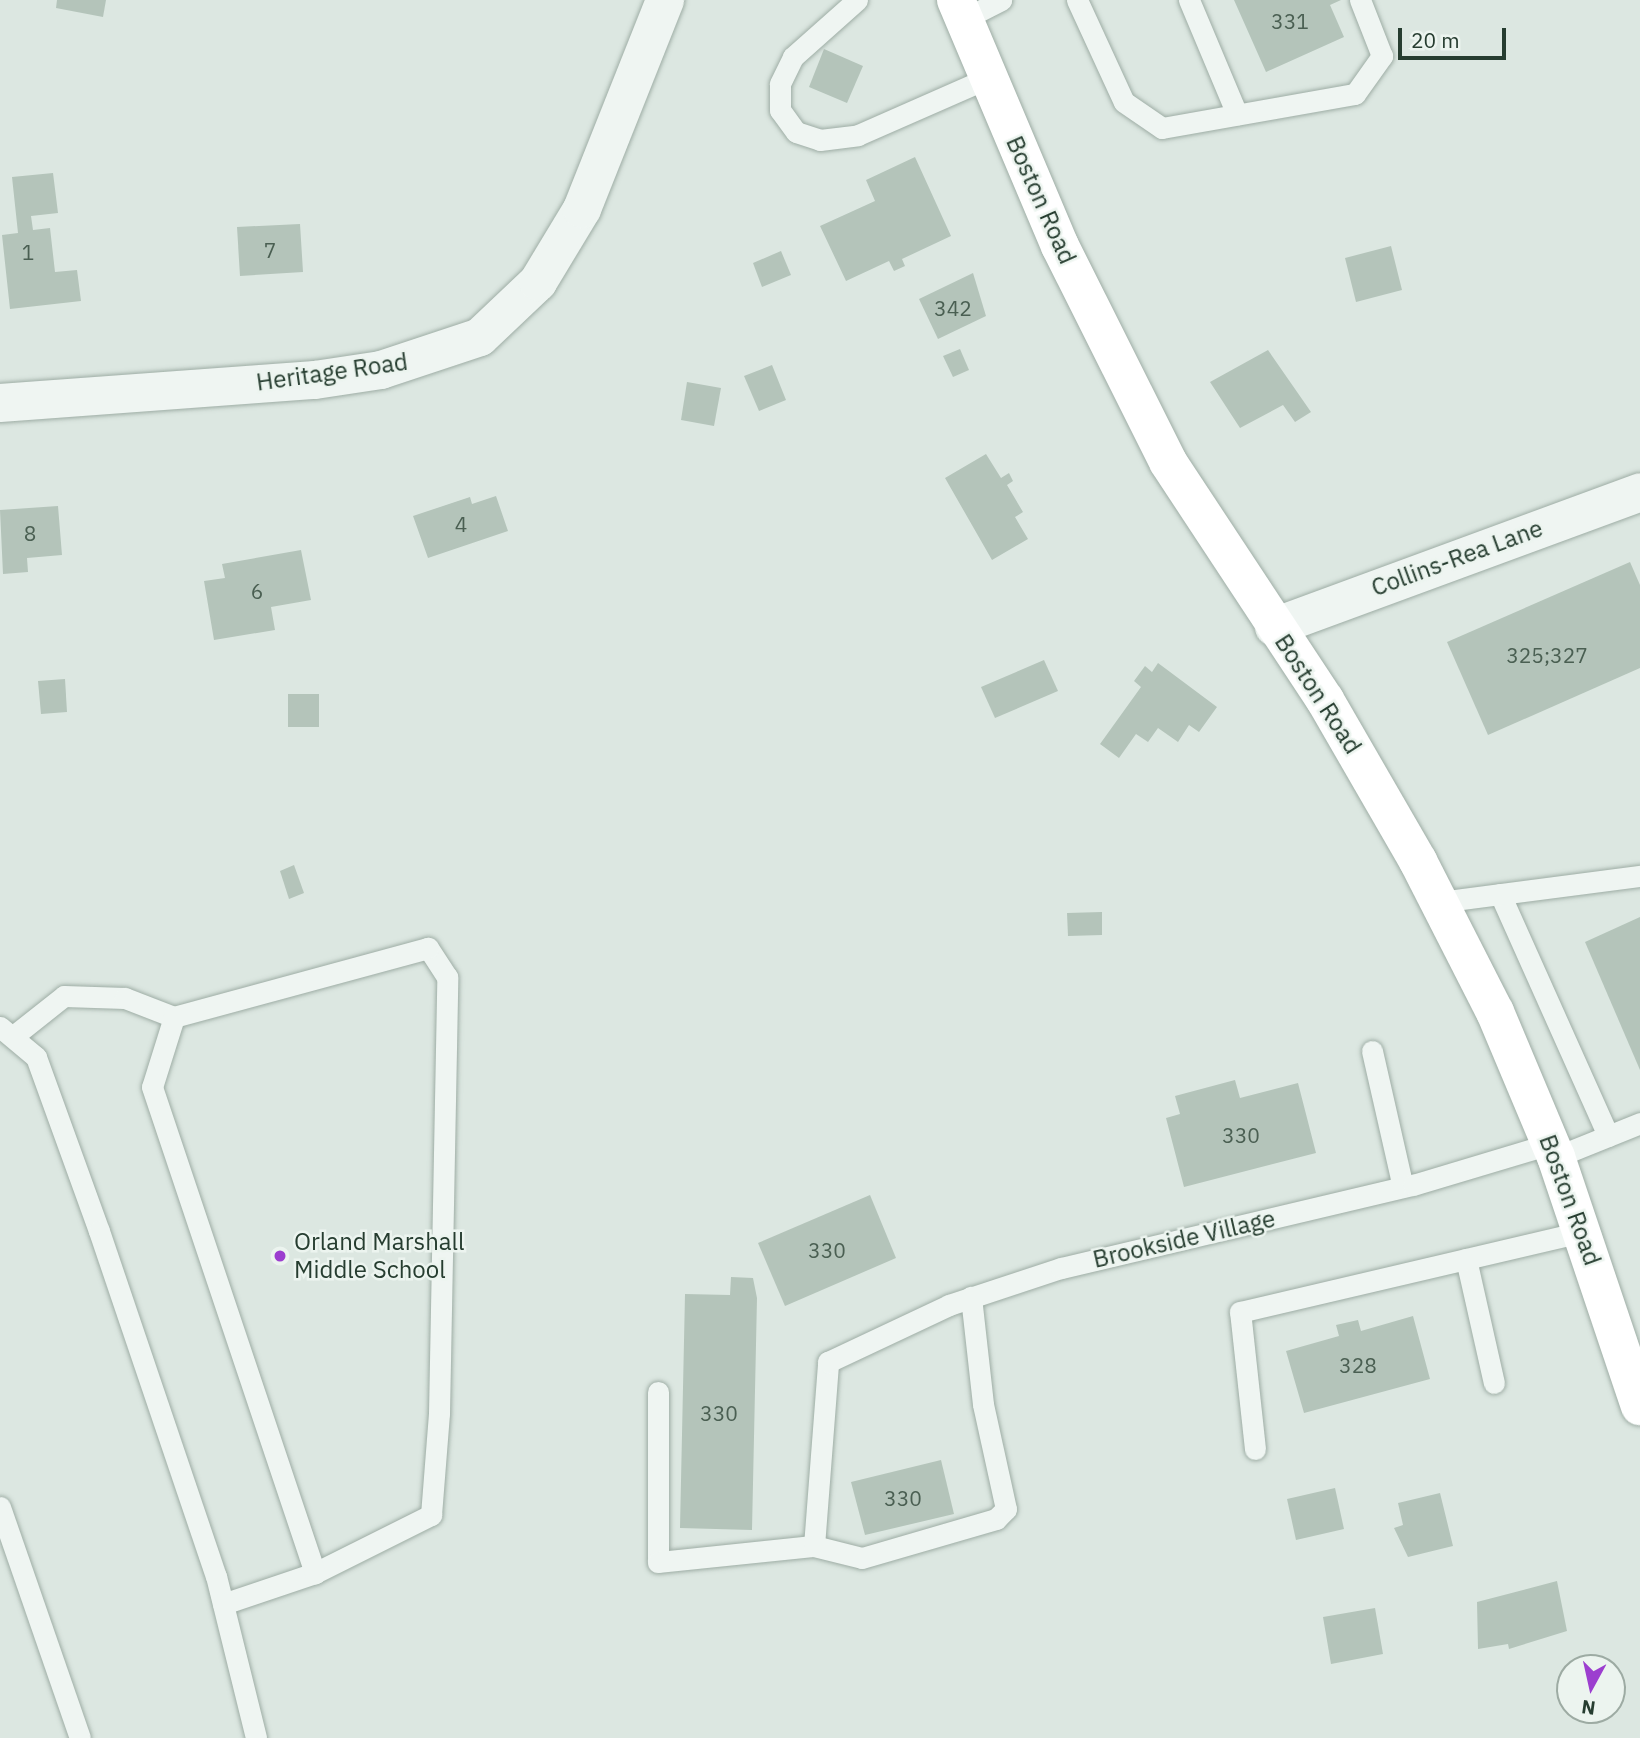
<!DOCTYPE html>
<style>
body{margin:0}
#map{position:relative;width:1640px;height:1738px;overflow:hidden;background:#dce7e1;font-family:"IBM Plex Sans",sans-serif}
div>[style]{position:absolute}
[style*='--x']{left:calc(var(--x)*1px);top:calc(var(--y)*1px);width:calc(var(--w)*1px);rotate:calc(var(--a)*1deg)}
.building>*{inset:0;background:#b4c4ba}
.roads{filter:drop-shadow(0 0 2px #9eada5) drop-shadow(0 0 2px #9eada5)}
.service>*{height:21px;margin:-10.5px;padding:0 10.5px;transform-origin:10.5px;border-radius:10.5px;background:#eff5f2}
.minor>*{height:38px;margin:-19px;padding:0 19px;transform-origin:19px;border-radius:19px;background:#eff5f2}
.primary>*{height:38px;margin:-19px;padding:0 19px;transform-origin:19px;border-radius:19px;background:#fff}
.dots>*{width:19px;height:19px;translate:-50% -50%;box-sizing:border-box;border:4px solid #ecf4ef;border-radius:50%}
span{translate:-50% -50%;white-space:nowrap;text-align:center;line-height:1.15;-webkit-text-stroke:5px #ecf4ef;paint-order:stroke}
.number-label{font-size:21px;color:#4a5f52}
.number-label span{-webkit-text-stroke-width:0}
.street-label{font-size:24px;color:#263d30}
.poi-label{font-size:24px;color:#263d30}
.left{translate:0 -50%;text-align:left}
.north{position:absolute;left:1556px;top:1654px;width:70px;height:70px;box-sizing:border-box;background:#ecf4ef;border:2px solid #9daba3;border-radius:50%;rotate:188deg;font-size:19px;font-weight:700;line-height:28px;text-align:center;color:#263d30}
.north::after{content:'';display:block;margin:auto;width:24px;height:32px;background:#9c3ecf;clip-path:polygon(50% 0,100% 100%,50% 72%,0 100%)}
.scale{position:absolute;left:1398px;top:28px;width:108px;height:32px;box-sizing:border-box;border:4px solid #263d30;border-top:0;padding-left:9px;font-size:21px;line-height:24px;white-space:nowrap;color:#263d30;-webkit-text-stroke:5px #ecf4ef;paint-order:stroke}
</style>
<div id="map">
<div class="building">
<i style="clip-path:polygon(57px 0,106px 0,103px 17px,56px 8px)"></i>
<i style="clip-path:polygon(1234px 0,1341px 0,1330px 5px,1344px 37px,1266px 72px)"></i>
<i style="clip-path:polygon(824px 49px,863px 66px,847px 103px,809px 87px)"></i>
<i style="clip-path:polygon(915px 157px,951px 236px,902px 259px,905px 266px,894px 271px,889px 261px,846px 281px,820px 226px,875px 201px,866px 180px)"></i>
<i style="clip-path:polygon(53px 173px,58px 213px,31px 216px,33px 230px,50px 228px,55px 272px,77px 270px,81px 301px,10px 309px,2px 235px,18px 233px,12px 177px)"></i>
<i style="clip-path:polygon(300px 224px,303px 272px,240px 276px,237px 227px)"></i>
<i style="clip-path:polygon(1391px 246px,1402px 290px,1356px 302px,1345px 258px)"></i>
<i style="clip-path:polygon(781px 251px,791px 275px,762px 287px,753px 263px)"></i>
<i style="clip-path:polygon(973px 273px,986px 316px,938px 339px,919px 299px)"></i>
<i style="clip-path:polygon(960px 349px,969px 370px,953px 377px,943px 356px)"></i>
<i style="clip-path:polygon(1268px 350px,1311px 412px,1295px 422px,1283px 405px,1240px 428px,1210px 382px)"></i>
<i style="clip-path:polygon(772px 365px,786px 400px,759px 411px,744px 376px)"></i>
<i style="clip-path:polygon(687px 382px,721px 388px,714px 426px,681px 420px)"></i>
<i style="clip-path:polygon(986px 454px,1001px 478px,1009px 473px,1013px 481px,1007px 485px,1023px 512px,1015px 517px,1028px 539px,992px 560px,945px 478px)"></i>
<i style="clip-path:polygon(496px 496px,508px 531px,428px 558px,413px 516px,470px 497px,472px 504px)"></i>
<i style="clip-path:polygon(58px 506px,62px 555px,27px 558px,28px 572px,3px 574px,0 510px)"></i>
<i style="clip-path:polygon(301px 550px,311px 600px,271px 607px,275px 630px,214px 640px,204px 581px,225px 578px,222px 564px)"></i>
<i style="clip-path:polygon(1630px 562px,1640px 585px,1640px 668px,1488px 735px,1447px 642px)"></i>
<i style="clip-path:polygon(1044px 660px,1058px 691px,995px 718px,981px 687px)"></i>
<i style="clip-path:polygon(1158px 663px,1217px 707px,1199px 732px,1189px 725px,1178px 742px,1158px 728px,1148px 742px,1136px 734px,1119px 758px,1100px 744px,1141px 687px,1134px 681px,1145px 666px,1152px 672px)"></i>
<i style="clip-path:polygon(65px 679px,67px 712px,41px 714px,38px 681px)"></i>
<i style="clip-path:polygon(288px 694px,319px 694px,319px 727px,288px 727px)"></i>
<i style="clip-path:polygon(294px 865px,304px 893px,289px 899px,280px 871px)"></i>
<i style="clip-path:polygon(1102px 912px,1102px 935px,1068px 936px,1067px 913px)"></i>
<i style="clip-path:polygon(1640px 917px,1640px 1070px,1585px 942px)"></i>
<i style="clip-path:polygon(1235px 1080px,1240px 1098px,1298px 1083px,1316px 1153px,1184px 1187px,1166px 1118px,1180px 1114px,1175px 1096px)"></i>
<i style="clip-path:polygon(870px 1195px,896px 1258px,785px 1306px,758px 1243px)"></i>
<i style="clip-path:polygon(731px 1277px,753px 1278px,757px 1298px,752px 1530px,680px 1528px,685px 1294px,730px 1295px)"></i>
<i style="clip-path:polygon(1413px 1316px,1430px 1379px,1304px 1413px,1286px 1351px,1339px 1336px,1336px 1325px,1358px 1320px,1361px 1331px)"></i>
<i style="clip-path:polygon(941px 1460px,954px 1514px,865px 1535px,851px 1482px)"></i>
<i style="clip-path:polygon(1335px 1488px,1344px 1529px,1296px 1540px,1287px 1499px)"></i>
<i style="clip-path:polygon(1440px 1493px,1453px 1546px,1408px 1557px,1394px 1528px,1403px 1525px,1398px 1503px)"></i>
<i style="clip-path:polygon(1557px 1581px,1567px 1631px,1509px 1649px,1508px 1644px,1478px 1649px,1477px 1602px)"></i>
<i style="clip-path:polygon(1375px 1608px,1383px 1654px,1331px 1664px,1323px 1617px)"></i>
</div>
<div class="roads">
<div class="service">
<i style="--x:857;--y:0;--w:86;--a:138.3"></i>
<i style="--x:793;--y:57;--w:30;--a:116"></i>
<i style="--x:780;--y:84;--w:26;--a:90"></i>
<i style="--x:780;--y:110;--w:27;--a:54"></i>
<i style="--x:796;--y:132;--w:25;--a:18"></i>
<i style="--x:820;--y:140;--w:38;--a:-7"></i>
<i style="--x:858;--y:135;--w:142;--a:-23.7"></i>
<i style="--x:1077;--y:0;--w:112;--a:65.3"></i>
<i style="--x:1124;--y:102;--w:46;--a:34.4"></i>
<i style="--x:1162;--y:128;--w:196;--a:-10"></i>
<i style="--x:1355;--y:94;--w:47;--a:-54.6"></i>
<i style="--x:1382;--y:56;--w:60;--a:-111.4"></i>
<i style="--x:1189;--y:0;--w:124;--a:67.2"></i>
<i style="--x:964;--y:19;--w:42;--a:-27.2"></i>
<i style="--x:1500;--y:894;--w:265;--a:65.9"></i>
<i style="--x:1439;--y:902;--w:203;--a:-7.4"></i>
<i style="--x:0;--y:1027;--w:47;--a:39.8"></i>
<i style="--x:36;--y:1057;--w:185;--a:70.1"></i>
<i style="--x:99;--y:1231;--w:364;--a:71.3"></i>
<i style="--x:216;--y:1576;--w:167;--a:76.1"></i>
<i style="--x:16;--y:1034;--w:61;--a:-38.4"></i>
<i style="--x:64;--y:996;--w:61;--a:1.9"></i>
<i style="--x:125;--y:998;--w:53;--a:21.2"></i>
<i style="--x:1372;--y:1051;--w:139;--a:77.2"></i>
<i style="--x:1556;--y:1157;--w:91;--a:-22"></i>
<i style="--x:1466;--y:1259;--w:127;--a:77.3"></i>
<i style="--x:658;--y:1392;--w:170;--a:90"></i>
<i style="--x:658;--y:1562;--w:157;--a:-5.9"></i>
<i style="--x:814;--y:1546;--w:185;--a:-85.6"></i>
<i style="--x:828;--y:1362;--w:134;--a:-25.2"></i>
<i style="--x:949;--y:1305;--w:118;--a:-18.3"></i>
<i style="--x:1061;--y:1268;--w:362;--a:-13.3"></i>
<i style="--x:1413;--y:1185;--w:143;--a:-16.7"></i>
<i style="--x:1255;--y:1449;--w:138;--a:-96.2"></i>
<i style="--x:1240;--y:1312;--w:351;--a:-13.2"></i>
<i style="--x:0;--y:1507;--w:244;--a:70.9"></i>
<i style="--x:814;--y:1546;--w:49;--a:14"></i>
<i style="--x:862;--y:1558;--w:140;--a:-16.2"></i>
<i style="--x:996;--y:1519;--w:14;--a:-45"></i>
<i style="--x:1006;--y:1509;--w:107;--a:-102.4"></i>
<i style="--x:983;--y:1404;--w:108;--a:-96.4"></i>
<i style="--x:223;--y:1604;--w:97;--a:-18.6"></i>
<i style="--x:315;--y:1573;--w:130;--a:-26.6"></i>
<i style="--x:431;--y:1515;--w:102;--a:-85.5"></i>
<i style="--x:439;--y:1413;--w:436;--a:-88.9"></i>
<i style="--x:447;--y:977;--w:35;--a:-123"></i>
<i style="--x:428;--y:948;--w:263;--a:164.8"></i>
<i style="--x:174;--y:1017;--w:73;--a:107.4"></i>
<i style="--x:152;--y:1087;--w:513;--a:71.46"></i>
</div>
<div class="minor">
<i style="--x:0;--y:403;--w:316;--a:-4.2"></i>
<i style="--x:315;--y:380;--w:67;--a:-8.6"></i>
<i style="--x:381;--y:370;--w:104;--a:-18.4"></i>
<i style="--x:480;--y:337;--w:80;--a:-43.5"></i>
<i style="--x:538;--y:282;--w:85;--a:-58.9"></i>
<i style="--x:582;--y:209;--w:225;--a:-68.3"></i>
<i style="--x:1274;--y:627;--w:390;--a:-20.2"></i>
</div>
<div class="primary">
<i style="--x:956;--y:0;--w:267;--a:67.1"></i>
<i style="--x:1060;--y:246;--w:241;--a:63.4"></i>
<i style="--x:1168;--y:462;--w:285;--a:56.6"></i>
<i style="--x:1325;--y:700;--w:186;--a:60"></i>
<i style="--x:1418;--y:861;--w:169;--a:63"></i>
<i style="--x:1495;--y:1012;--w:157;--a:67.2"></i>
<i style="--x:1556;--y:1157;--w:263;--a:71.4"></i>
</div>
</div>
<div class="dots">
<i style="left:280px;top:1256px;background:#9c3ecf"></i>
</div>
<div class="number-label">
<span style="left:1290px;top:21px">331</span>
<span style="left:270px;top:250px">7</span>
<span style="left:28px;top:252px">1</span>
<span style="left:953px;top:308px">342</span>
<span style="left:461px;top:524px">4</span>
<span style="left:30px;top:533px">8</span>
<span style="left:257px;top:591px">6</span>
<span style="left:1547px;top:655px">325;327</span>
<span style="left:1241px;top:1135px">330</span>
<span style="left:827px;top:1250px">330</span>
<span style="left:1358px;top:1365px">328</span>
<span style="left:719px;top:1413px">330</span>
<span style="left:903px;top:1498px">330</span>
</div>
<div class="street-label">
<span style="left:1041px;top:200px;rotate:66deg">Boston Road</span>
<span style="left:332px;top:372px;rotate:-8deg">Heritage Road</span>
<span style="left:1457px;top:558px;rotate:-20deg">Collins-Rea Lane</span>
<span style="left:1318px;top:694px;rotate:57deg">Boston Road</span>
<span style="left:1570px;top:1200px;rotate:70deg">Boston Road</span>
<span style="left:1184px;top:1239px;rotate:-13deg">Brookside Village</span>
</div>
<div class="poi-label">
<span class="left" style="left:294px;top:1256px">Orland Marshall<br>Middle School</span>
</div>
<div class="north">N</div>
<div class="scale">20 m</div>
</div>
